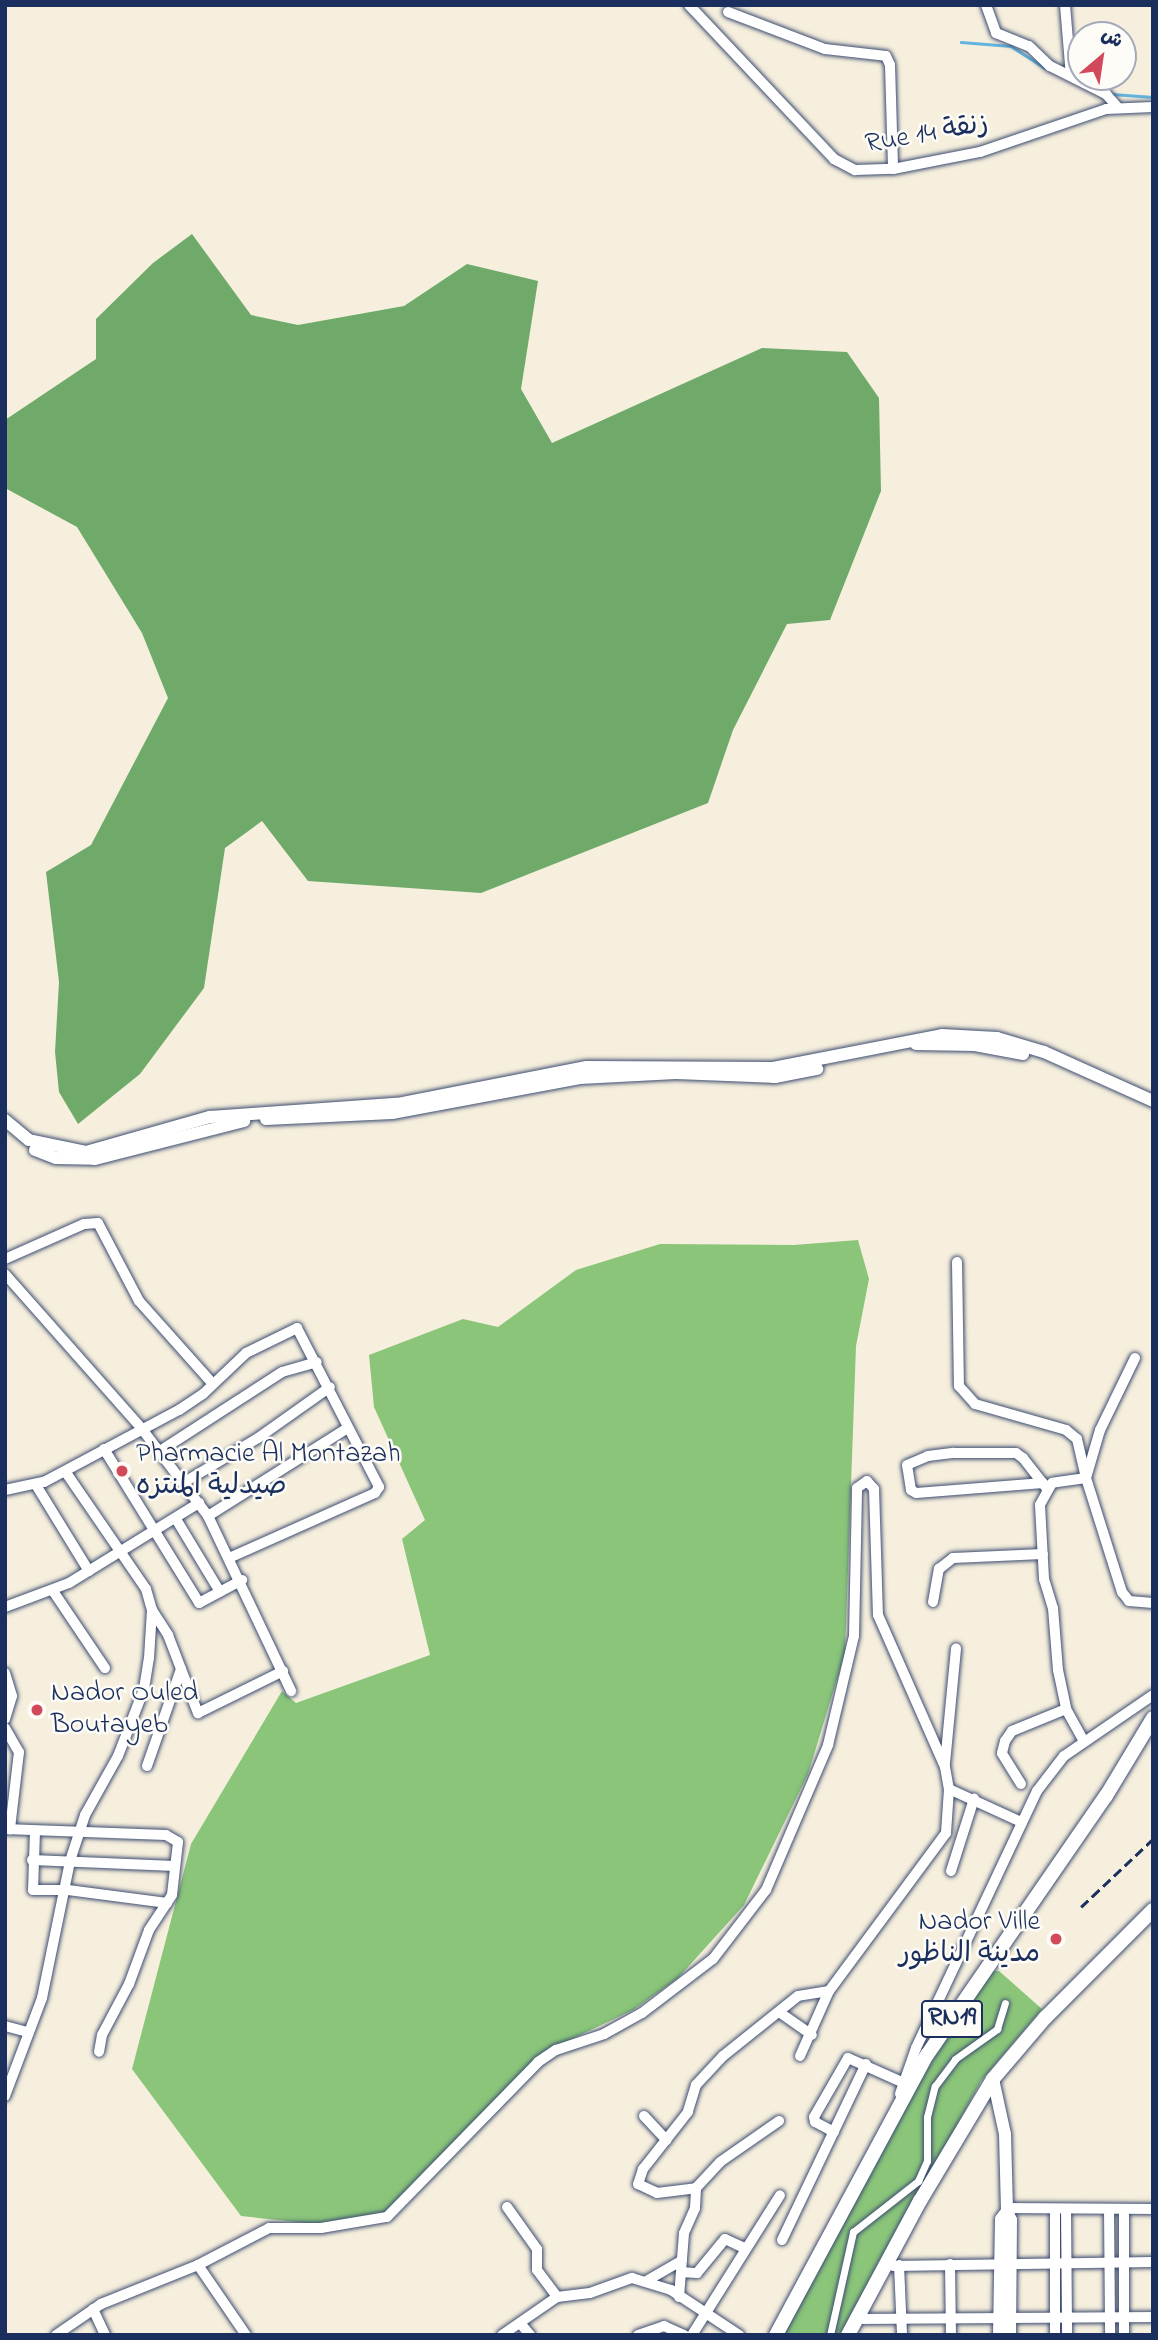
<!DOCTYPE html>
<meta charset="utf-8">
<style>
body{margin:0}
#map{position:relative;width:1158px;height:2340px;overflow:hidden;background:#f6efdd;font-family:"Indie Flower","Playpen Sans Arabic",sans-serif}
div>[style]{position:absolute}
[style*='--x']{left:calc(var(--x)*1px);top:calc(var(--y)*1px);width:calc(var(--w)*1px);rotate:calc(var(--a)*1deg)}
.green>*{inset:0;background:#8ac57a}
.forest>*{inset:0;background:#6faa6a}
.stream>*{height:2.5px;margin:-1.25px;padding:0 1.25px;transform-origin:1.25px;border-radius:1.25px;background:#63b4de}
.roads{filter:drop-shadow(0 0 2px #3c4c71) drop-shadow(0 0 2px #3c4c71)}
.pedestrian>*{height:7px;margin:-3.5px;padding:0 3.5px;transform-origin:3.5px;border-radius:3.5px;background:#fff}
.minor>*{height:10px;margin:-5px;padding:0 5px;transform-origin:5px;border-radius:5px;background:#fff}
.tertiary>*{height:12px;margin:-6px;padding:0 6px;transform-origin:6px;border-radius:6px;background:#fff}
.secondary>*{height:14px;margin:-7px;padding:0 7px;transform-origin:7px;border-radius:7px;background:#fff}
.primary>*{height:14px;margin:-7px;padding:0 7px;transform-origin:7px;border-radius:7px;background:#fff}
.rail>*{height:2.5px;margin-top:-1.25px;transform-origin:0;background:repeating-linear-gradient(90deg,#1b2f5e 0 10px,transparent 0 15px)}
.dots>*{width:19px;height:19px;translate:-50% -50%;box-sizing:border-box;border:4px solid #fdfcf7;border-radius:50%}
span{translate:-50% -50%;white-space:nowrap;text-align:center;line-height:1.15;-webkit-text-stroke:5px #fdfcf7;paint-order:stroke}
.shield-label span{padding:2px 5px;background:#fdfcf7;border:2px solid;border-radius:5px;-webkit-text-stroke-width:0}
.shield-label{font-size:26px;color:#1b2f5e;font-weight:700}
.street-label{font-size:28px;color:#1b2f5e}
.poi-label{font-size:28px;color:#1b2f5e}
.left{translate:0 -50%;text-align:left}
.right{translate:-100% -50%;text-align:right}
.frame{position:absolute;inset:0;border:7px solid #1b2f5e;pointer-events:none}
.north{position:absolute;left:1067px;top:21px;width:70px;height:70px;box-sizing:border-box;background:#fdfcf7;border:2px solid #a3aaba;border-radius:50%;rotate:29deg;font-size:19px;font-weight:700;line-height:28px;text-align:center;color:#1b2f5e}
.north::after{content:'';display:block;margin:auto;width:24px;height:32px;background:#d1495b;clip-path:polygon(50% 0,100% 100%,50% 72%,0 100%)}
</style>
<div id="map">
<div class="green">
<i style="clip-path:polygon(858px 1240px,869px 1279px,856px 1346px,845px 1653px,808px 1774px,744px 1905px,678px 1978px,633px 2010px,542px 2053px,440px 2164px,386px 2212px,316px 2224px,241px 2216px,132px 2069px,191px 1844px,282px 1691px,296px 1703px,430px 1655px,402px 1539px,425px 1520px,374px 1407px,369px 1355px,463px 1319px,498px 1327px,576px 1270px,660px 1244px,794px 1245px)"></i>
<i style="clip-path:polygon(992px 1971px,999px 1971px,1042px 2009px,981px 2081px,843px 2335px,784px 2335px,927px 2065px)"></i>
</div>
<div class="forest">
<i style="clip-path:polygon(192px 234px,251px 315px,298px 325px,404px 306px,467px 264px,538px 281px,521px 389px,552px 443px,762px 348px,847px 352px,879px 398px,881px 491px,830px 620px,787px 624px,733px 730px,708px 803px,481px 893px,308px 881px,262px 821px,225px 848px,204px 988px,140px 1074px,78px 1124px,59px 1092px,55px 1052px,59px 982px,46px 872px,91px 845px,168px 698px,142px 633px,77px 527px,5px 488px,5px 420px,96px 359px,96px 319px,153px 263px)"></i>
</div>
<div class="stream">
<i style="--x:961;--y:42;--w:50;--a:4.6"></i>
<i style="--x:1011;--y:46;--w:40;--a:32.9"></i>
<i style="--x:1112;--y:94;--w:41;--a:4.2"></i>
</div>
<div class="roads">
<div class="pedestrian">
<i style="--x:830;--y:2335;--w:106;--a:-77.4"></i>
<i style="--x:853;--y:2232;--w:83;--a:-38.1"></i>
<i style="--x:918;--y:2181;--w:22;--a:-66"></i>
<i style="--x:927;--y:2161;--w:44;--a:-90"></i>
<i style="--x:927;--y:2117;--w:32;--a:-76"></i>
<i style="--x:935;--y:2086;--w:34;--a:-53"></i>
<i style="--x:955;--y:2059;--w:52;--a:-35.5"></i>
<i style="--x:997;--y:2029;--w:27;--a:-73"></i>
</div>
<div class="minor">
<i style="--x:689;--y:5;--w:212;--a:46.7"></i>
<i style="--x:834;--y:159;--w:24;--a:28"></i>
<i style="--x:855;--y:170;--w:38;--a:-2"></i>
<i style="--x:893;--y:169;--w:89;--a:-11.1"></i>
<i style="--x:980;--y:152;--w:133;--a:-18.8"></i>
<i style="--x:1106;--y:109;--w:47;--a:-2.4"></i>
<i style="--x:986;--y:5;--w:30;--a:70"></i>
<i style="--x:996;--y:33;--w:35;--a:22"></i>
<i style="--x:1029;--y:46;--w:29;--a:44"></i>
<i style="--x:1050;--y:66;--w:63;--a:26.6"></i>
<i style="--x:1106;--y:94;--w:18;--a:49"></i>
<i style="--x:1065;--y:5;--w:71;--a:85.2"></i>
<i style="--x:728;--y:12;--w:104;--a:20.9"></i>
<i style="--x:825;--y:49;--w:61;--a:6.5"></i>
<i style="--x:886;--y:56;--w:10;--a:66"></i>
<i style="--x:890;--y:65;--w:104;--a:88.3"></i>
<i style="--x:5;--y:1259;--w:86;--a:-23.9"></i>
<i style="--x:84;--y:1224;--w:14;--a:-4"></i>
<i style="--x:98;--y:1223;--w:88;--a:62.3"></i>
<i style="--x:139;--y:1301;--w:111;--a:48.3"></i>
<i style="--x:957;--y:1262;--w:124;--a:89.1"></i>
<i style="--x:959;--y:1386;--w:24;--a:48"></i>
<i style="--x:975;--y:1404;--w:95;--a:15.9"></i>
<i style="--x:1066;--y:1430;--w:14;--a:39"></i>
<i style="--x:1077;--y:1439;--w:40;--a:77"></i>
<i style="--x:1086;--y:1478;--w:34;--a:172"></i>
<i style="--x:1052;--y:1483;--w:25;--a:119"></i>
<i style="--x:1040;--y:1505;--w:74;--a:86.9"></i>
<i style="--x:1044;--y:1579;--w:30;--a:73"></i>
<i style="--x:1053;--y:1608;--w:62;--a:85.4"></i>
<i style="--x:1058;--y:1670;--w:40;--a:78"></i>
<i style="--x:1066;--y:1709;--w:37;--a:61"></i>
<i style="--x:5;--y:1274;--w:207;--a:48.5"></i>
<i style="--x:142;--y:1429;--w:109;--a:52.8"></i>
<i style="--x:208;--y:1516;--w:194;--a:64.6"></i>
<i style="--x:1135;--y:1358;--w:80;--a:115.9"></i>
<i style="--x:1100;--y:1430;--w:50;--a:106.3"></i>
<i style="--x:1086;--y:1478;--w:120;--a:72.5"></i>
<i style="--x:1122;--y:1592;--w:11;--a:52"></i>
<i style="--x:1129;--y:1601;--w:24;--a:5"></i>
<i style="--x:104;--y:1449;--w:181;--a:58.3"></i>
<i style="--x:199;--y:1603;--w:49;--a:-28.1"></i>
<i style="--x:160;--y:1451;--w:145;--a:-32.9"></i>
<i style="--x:282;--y:1372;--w:36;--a:-16"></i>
<i style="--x:183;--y:1483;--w:87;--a:-31"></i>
<i style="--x:258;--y:1438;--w:88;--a:-35.3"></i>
<i style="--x:1043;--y:1483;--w:127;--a:175.5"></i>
<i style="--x:916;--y:1493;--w:6;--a:-149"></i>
<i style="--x:911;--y:1490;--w:25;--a:-99"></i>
<i style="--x:907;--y:1465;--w:23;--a:-23"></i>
<i style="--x:928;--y:1456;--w:26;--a:-7"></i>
<i style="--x:954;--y:1453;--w:62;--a:0"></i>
<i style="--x:1016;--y:1453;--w:9;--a:36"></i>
<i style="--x:1023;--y:1458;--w:37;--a:52"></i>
<i style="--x:36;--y:1485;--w:101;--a:58.4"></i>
<i style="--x:5;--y:1490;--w:40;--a:-12"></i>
<i style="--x:44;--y:1482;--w:153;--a:-28.1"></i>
<i style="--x:179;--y:1410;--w:29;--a:-34"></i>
<i style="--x:203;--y:1394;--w:59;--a:-43.6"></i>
<i style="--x:246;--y:1353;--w:57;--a:-26.1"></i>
<i style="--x:297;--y:1328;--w:179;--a:62.7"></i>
<i style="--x:379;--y:1487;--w:7;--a:124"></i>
<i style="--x:375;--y:1493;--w:158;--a:156"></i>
<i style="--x:208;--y:1516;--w:165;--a:-32.2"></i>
<i style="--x:176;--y:1519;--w:85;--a:58.9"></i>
<i style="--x:53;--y:1591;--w:93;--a:56"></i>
<i style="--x:933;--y:1602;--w:34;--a:-80"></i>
<i style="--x:939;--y:1569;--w:18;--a:-38"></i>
<i style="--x:953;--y:1558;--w:90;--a:-2.5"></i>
<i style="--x:5;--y:1607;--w:68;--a:-20.6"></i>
<i style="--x:69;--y:1583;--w:153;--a:-31.6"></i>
<i style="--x:152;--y:1610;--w:30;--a:57"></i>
<i style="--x:168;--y:1635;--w:84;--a:69"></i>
<i style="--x:198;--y:1713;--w:95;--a:-26.3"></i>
<i style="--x:5;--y:1673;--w:24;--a:73"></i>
<i style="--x:12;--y:1696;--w:24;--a:107"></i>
<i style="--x:5;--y:1728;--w:28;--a:60"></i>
<i style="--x:19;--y:1752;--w:78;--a:96.7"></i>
<i style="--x:945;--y:1763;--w:115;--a:-84.5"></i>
<i style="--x:147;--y:1766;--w:103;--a:-70.7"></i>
<i style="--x:1021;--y:1784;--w:36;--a:-122"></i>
<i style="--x:1002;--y:1753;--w:12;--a:-76"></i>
<i style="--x:1005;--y:1741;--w:12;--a:-55"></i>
<i style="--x:1012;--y:1731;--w:58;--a:-22.2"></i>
<i style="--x:949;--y:1789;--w:77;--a:24.6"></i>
<i style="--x:5;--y:1829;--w:161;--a:2.1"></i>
<i style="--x:166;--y:1835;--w:14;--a:30"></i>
<i style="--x:178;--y:1842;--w:53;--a:96.5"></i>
<i style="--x:172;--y:1895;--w:42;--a:123.3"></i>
<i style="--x:149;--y:1930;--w:58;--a:110.3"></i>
<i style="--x:129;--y:1984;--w:58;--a:117.9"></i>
<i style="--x:102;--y:2035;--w:17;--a:100"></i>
<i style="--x:35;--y:1831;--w:59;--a:91.9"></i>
<i style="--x:33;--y:1890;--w:35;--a:0"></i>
<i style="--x:68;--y:1890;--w:100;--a:7.5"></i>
<i style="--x:32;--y:1860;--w:143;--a:2.4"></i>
<i style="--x:951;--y:1871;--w:76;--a:-72.3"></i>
<i style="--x:779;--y:2012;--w:40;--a:34.9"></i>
<i style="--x:5;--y:2026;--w:24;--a:15"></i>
<i style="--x:800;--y:2056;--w:71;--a:-66"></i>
<i style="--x:900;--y:2094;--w:49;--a:-70.8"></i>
<i style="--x:916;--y:2048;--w:284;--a:-64.8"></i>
<i style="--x:1037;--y:1791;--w:44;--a:-52.4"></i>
<i style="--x:1064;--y:1756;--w:108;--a:-34.4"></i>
<i style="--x:5;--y:2096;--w:105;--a:-69.3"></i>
<i style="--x:42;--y:1998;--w:140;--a:-78.4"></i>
<i style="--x:70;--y:1861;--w:48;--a:-71.9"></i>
<i style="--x:85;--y:1815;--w:68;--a:-60.8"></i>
<i style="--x:118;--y:1756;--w:72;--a:-68.8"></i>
<i style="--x:144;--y:1689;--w:31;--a:-81"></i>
<i style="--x:149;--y:1658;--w:48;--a:-86.4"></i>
<i style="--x:152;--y:1610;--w:22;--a:-106"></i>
<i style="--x:146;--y:1589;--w:143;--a:-124.5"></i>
<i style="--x:644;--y:2116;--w:33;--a:47"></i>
<i style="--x:834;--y:2132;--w:21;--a:-152"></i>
<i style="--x:815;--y:2122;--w:5;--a:-101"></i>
<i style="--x:814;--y:2117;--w:68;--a:-60"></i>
<i style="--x:848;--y:2058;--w:61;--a:24.1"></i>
<i style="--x:507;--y:2207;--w:52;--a:54.5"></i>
<i style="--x:537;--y:2249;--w:21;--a:90"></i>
<i style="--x:537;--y:2270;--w:34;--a:53"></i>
<i style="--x:1007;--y:2208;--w:146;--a:0.4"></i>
<i style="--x:1055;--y:2209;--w:126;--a:90"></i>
<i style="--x:1066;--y:2209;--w:126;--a:89.5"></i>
<i style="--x:1109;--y:2209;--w:126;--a:89.5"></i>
<i style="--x:1124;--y:2209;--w:126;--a:90"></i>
<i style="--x:782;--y:2240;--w:195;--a:-64.5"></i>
<i style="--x:950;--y:2264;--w:71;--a:89.2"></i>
<i style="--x:198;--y:2265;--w:85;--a:55.6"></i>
<i style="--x:899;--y:2265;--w:70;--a:87.5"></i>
<i style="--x:893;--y:2266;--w:260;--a:-0.9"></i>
<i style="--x:681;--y:2272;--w:16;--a:4"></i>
<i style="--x:697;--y:2273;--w:44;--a:-50.5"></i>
<i style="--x:725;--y:2239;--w:21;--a:25"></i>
<i style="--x:648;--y:2280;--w:39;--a:-30"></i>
<i style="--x:679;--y:2297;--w:64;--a:-85.5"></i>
<i style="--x:684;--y:2233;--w:27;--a:-66"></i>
<i style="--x:695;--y:2208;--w:20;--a:-87"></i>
<i style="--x:696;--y:2188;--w:35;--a:-47"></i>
<i style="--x:720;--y:2162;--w:72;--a:-34.8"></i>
<i style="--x:93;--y:2309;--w:29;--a:65"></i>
<i style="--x:863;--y:2319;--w:290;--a:-0.4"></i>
<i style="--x:520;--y:2323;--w:16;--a:50"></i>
<i style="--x:56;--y:2335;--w:55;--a:-34.6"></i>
<i style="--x:101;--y:2304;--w:105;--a:-21.9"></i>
<i style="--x:198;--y:2265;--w:80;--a:-27.5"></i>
<i style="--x:269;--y:2228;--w:52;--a:0"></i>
<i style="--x:321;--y:2228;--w:67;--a:-9.5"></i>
<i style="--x:387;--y:2217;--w:216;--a:-45.7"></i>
<i style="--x:538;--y:2062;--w:22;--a:-34"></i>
<i style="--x:556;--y:2050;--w:51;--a:-18.4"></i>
<i style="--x:604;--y:2034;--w:43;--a:-28.9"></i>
<i style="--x:642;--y:2013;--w:89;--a:-37.3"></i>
<i style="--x:713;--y:1959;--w:87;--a:-52.5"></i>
<i style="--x:766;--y:1890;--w:158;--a:-66.8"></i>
<i style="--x:828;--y:1745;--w:112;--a:-76.6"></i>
<i style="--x:854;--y:1636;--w:148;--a:-88.8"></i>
<i style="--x:857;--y:1488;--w:12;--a:-35"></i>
<i style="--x:867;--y:1481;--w:11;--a:49"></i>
<i style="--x:874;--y:1489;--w:126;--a:88.2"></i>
<i style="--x:878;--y:1615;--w:166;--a:66.2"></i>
<i style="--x:945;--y:1767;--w:22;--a:80"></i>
<i style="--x:949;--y:1789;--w:44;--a:93.9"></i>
<i style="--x:946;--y:1833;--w:197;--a:126.5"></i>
<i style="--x:829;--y:1991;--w:31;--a:171"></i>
<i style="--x:798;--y:1996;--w:96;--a:141.3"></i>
<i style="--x:723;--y:2056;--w:40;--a:133"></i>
<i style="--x:696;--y:2085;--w:28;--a:107"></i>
<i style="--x:688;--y:2112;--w:73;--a:128.3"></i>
<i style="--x:643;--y:2169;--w:16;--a:108"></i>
<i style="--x:638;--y:2184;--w:21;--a:25"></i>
<i style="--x:657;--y:2193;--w:39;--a:-7"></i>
<i style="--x:502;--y:2335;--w:67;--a:-34.6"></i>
<i style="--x:557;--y:2297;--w:33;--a:-7"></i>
<i style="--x:590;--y:2293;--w:45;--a:-19.7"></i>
<i style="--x:632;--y:2278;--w:41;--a:17.1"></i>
<i style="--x:671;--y:2290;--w:82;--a:33.5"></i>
<i style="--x:638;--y:2335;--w:28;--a:-19"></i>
<i style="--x:664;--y:2326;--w:22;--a:24"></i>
<i style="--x:692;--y:2335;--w:165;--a:-57.8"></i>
</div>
<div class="tertiary">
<i style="--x:916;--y:1044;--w:59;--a:1"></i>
<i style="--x:975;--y:1045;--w:49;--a:10.6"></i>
<i style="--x:266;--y:1119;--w:126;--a:-2.7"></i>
<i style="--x:392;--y:1113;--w:191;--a:-10.5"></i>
<i style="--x:580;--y:1078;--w:96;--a:-3"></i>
<i style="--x:676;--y:1073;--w:99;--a:2.3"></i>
<i style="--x:775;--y:1077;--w:43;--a:-10.8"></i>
<i style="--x:5;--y:1120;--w:31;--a:40"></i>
<i style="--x:29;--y:1140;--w:58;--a:11.9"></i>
<i style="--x:86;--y:1152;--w:129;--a:-15.8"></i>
<i style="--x:210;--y:1117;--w:194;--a:-4.1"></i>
<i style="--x:403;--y:1103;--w:187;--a:-11.1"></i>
<i style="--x:587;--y:1067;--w:186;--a:0.3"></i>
<i style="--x:773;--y:1068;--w:172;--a:-11"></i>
<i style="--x:942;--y:1035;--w:55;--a:3.1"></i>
<i style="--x:997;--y:1038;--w:49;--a:16.6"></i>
<i style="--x:1044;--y:1052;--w:120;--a:24.2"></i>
<i style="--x:35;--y:1150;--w:22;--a:21"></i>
<i style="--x:56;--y:1158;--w:39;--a:1"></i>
<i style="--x:95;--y:1159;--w:154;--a:-14.3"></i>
<i style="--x:993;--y:2079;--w:56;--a:77.7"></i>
<i style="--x:1005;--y:2134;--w:77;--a:88.5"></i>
<i style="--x:1007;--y:2211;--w:10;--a:66"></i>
<i style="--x:1011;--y:2220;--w:115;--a:90.5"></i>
<i style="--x:999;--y:2335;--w:116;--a:-89"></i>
<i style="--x:1001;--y:2219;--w:10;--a:-53"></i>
</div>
<div class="secondary">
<i style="--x:848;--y:2335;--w:152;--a:-61.8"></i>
<i style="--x:920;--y:2201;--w:142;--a:-59.1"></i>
<i style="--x:993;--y:2079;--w:80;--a:-49.6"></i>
<i style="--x:1045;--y:2018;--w:153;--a:-45"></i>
</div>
<div class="primary">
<i style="--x:776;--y:2335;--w:318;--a:-61.7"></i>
<i style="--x:927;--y:2055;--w:315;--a:-55.4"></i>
<i style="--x:1106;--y:1796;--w:91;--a:-58.9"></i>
</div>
</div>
<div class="rail">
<i style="--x:1081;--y:1907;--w:99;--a:-43.4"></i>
</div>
<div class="dots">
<i style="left:122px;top:1471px;background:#d1495b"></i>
<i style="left:37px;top:1710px;background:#d1495b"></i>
<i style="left:1056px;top:1939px;background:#d1495b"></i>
</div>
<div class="shield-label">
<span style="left:952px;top:2019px">RN19</span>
</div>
<div class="street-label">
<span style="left:927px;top:135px;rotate:-10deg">Rue 14 زنقة</span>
</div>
<div class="poi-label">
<span class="left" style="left:136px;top:1471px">Pharmacie Al Montazah<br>صيدلية المنتزه</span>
<span class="left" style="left:51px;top:1710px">Nador Ouled<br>Boutayeb</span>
<span class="right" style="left:1040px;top:1939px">Nador Ville<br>مدينة الناظور</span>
</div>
<div class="frame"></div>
<div class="north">ش</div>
</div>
